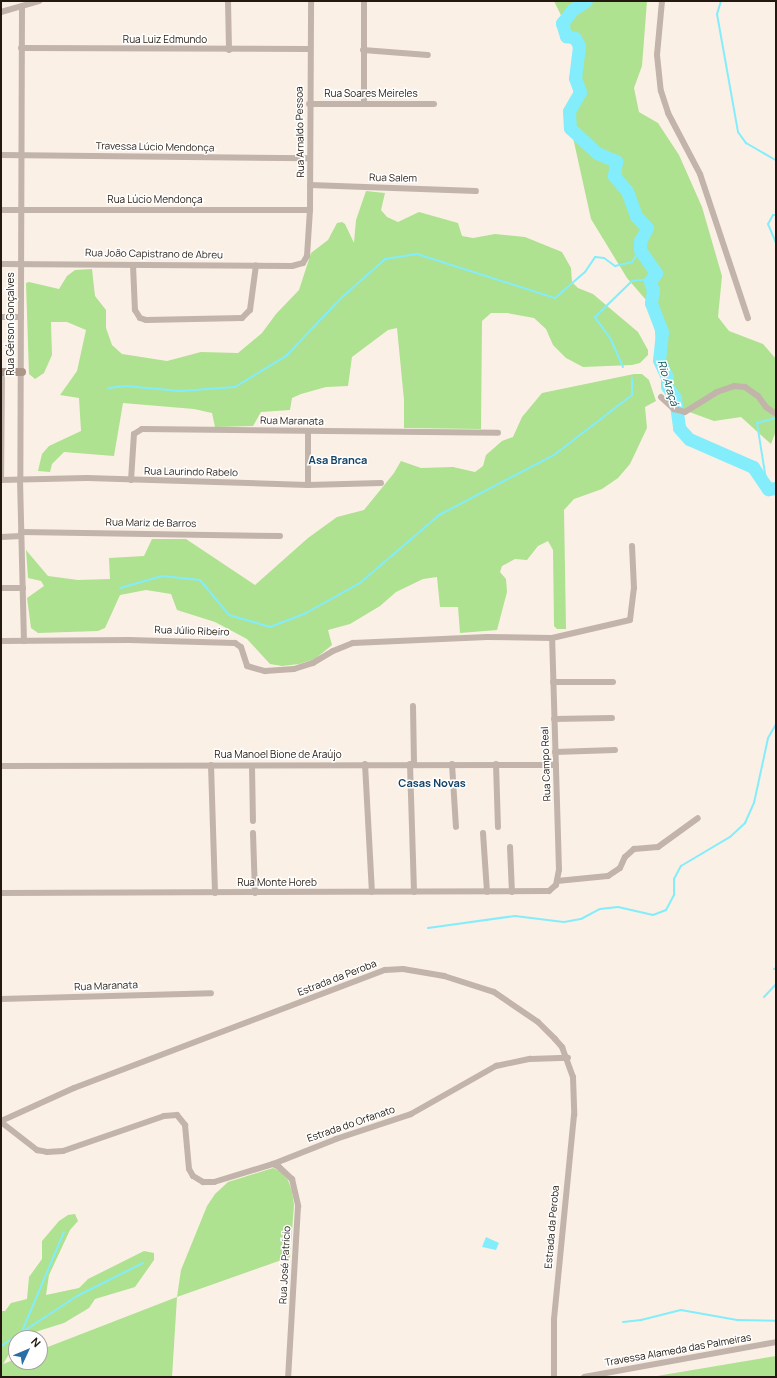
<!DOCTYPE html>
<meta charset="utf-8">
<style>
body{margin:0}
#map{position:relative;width:777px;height:1378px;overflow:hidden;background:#fbf0e6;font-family:Manrope,sans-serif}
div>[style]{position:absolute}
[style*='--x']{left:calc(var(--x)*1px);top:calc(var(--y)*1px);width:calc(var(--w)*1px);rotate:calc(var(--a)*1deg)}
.green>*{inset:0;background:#aee190}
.water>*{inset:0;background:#84edfb}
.stream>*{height:2px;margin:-1px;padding:0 1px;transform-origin:1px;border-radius:1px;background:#84edfb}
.river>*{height:13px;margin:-6.5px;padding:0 6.5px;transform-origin:6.5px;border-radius:6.5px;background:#84edfb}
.street>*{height:6px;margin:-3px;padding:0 3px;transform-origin:3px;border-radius:3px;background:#c2b4ab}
.secondary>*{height:8px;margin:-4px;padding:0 4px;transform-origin:4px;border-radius:4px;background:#ab9689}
span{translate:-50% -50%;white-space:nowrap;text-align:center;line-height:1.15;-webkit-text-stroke:3px #fff;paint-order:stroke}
.street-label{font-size:10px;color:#231910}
.water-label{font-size:11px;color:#0c4d55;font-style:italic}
.neighbourhood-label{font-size:11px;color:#114266;font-weight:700}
.frame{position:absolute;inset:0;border:2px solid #231910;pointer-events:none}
.north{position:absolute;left:8px;top:1330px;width:40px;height:40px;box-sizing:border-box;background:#fff;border:1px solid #a7a39f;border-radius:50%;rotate:46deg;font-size:11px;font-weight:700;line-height:16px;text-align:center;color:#231910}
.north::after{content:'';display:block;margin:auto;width:14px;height:18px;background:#296fa4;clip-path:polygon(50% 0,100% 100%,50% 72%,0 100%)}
</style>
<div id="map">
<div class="green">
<i style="clip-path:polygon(554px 1px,647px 1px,642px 66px,634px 88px,639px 112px,658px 123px,679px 155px,702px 207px,722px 276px,718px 317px,729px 331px,763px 344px,776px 359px,776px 431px,771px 444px,741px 417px,714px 421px,684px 410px,658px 365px,653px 308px,627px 278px,591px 219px,570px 124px,581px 56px)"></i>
<i style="clip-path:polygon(366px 191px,385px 193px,381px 210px,387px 217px,398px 222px,419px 212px,458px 223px,462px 236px,473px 238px,495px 234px,525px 237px,562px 252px,571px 268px,572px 282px,578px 288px,593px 294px,638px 332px,648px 350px,648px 355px,640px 363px,632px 365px,583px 367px,566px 358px,553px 345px,546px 329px,534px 318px,507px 313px,491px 313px,482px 321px,481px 429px,404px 428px,404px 400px,397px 328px,388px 330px,352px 357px,348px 386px,326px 387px,301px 394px,292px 398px,290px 410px,261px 412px,253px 426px,215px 427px,212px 413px,194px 409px,123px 403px,114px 456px,64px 452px,52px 464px,50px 472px,38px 471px,42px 454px,49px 446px,81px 431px,79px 398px,60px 395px,77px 371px,86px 330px,67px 322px,51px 322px,52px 355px,44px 373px,35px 379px,29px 374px,26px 283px,29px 282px,59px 289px,67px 276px,75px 270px,92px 269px,95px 296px,106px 310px,106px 328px,112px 345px,122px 354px,167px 361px,201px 352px,238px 353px,262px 333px,276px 314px,299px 290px,311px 253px,328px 240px,337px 223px,342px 222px,345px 224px,354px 243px,356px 220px)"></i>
<i style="clip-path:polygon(634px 374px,642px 374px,649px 380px,656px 401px,645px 407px,647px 428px,630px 464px,618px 478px,602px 489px,574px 499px,564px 510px,566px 629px,557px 629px,554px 626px,553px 550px,548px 541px,538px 546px,527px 560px,515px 559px,502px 566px,500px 572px,506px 579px,507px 592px,497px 630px,460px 633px,458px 607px,440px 607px,437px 577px,423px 579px,396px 592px,380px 606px,350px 624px,328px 630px,332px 645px,315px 659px,299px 664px,282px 666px,270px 664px,247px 639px,215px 622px,177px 610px,171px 594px,146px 590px,120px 595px,105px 628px,98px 631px,38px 633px,31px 628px,27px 598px,44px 586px,41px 581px,28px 578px,26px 550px,48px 576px,78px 580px,110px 579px,109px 558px,144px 556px,152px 539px,186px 539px,255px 585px,308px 538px,337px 517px,364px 510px,394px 473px,401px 461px,421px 468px,453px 467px,475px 472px,483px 466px,486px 455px,502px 441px,513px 437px,522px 417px,542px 393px)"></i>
<i style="clip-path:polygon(273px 1168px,280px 1171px,288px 1180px,292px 1191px,294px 1205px,290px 1257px,177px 1297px,172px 1377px,1px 1377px,1px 1311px,5px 1311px,11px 1303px,27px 1299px,29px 1277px,42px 1259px,42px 1241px,59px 1221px,68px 1215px,75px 1214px,78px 1221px,70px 1230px,49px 1275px,46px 1295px,79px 1288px,88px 1279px,144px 1251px,154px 1253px,154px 1260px,135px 1287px,95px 1299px,89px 1308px,64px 1323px,16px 1338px,16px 1343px,3px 1364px,16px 1359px,16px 1362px,40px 1362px,40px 1350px,177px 1297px,181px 1270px,207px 1206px,215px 1194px,228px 1182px)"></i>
<i style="clip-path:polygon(776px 1356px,776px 1377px,651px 1377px)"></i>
</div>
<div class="water">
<i style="clip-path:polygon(486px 1237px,499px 1243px,496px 1250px,482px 1247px)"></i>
</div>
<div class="stream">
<i style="--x:721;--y:1;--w:14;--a:107"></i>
<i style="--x:717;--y:14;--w:120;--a:79.9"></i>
<i style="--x:738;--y:132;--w:14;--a:54"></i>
<i style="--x:746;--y:143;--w:34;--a:30"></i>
<i style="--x:776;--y:215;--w:3;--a:180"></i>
<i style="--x:773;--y:215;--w:10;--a:119"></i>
<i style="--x:768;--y:224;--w:21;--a:67"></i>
<i style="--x:623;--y:367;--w:32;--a:-114"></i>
<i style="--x:610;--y:338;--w:26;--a:-126"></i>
<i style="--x:595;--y:317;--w:52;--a:-44.2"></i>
<i style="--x:632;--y:281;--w:19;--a:-6"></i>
<i style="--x:108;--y:388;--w:18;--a:-6"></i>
<i style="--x:126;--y:386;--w:54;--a:5.3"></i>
<i style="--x:180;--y:391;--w:55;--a:-4.2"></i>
<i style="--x:235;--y:387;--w:60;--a:-31.3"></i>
<i style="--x:286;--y:356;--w:79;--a:-46.5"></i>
<i style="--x:340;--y:299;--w:60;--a:-41.6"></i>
<i style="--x:385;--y:259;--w:32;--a:-9"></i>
<i style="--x:417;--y:254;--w:145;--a:17.7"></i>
<i style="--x:555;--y:298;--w:40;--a:-41"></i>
<i style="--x:585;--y:272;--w:18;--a:-56"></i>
<i style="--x:595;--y:257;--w:9;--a:6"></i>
<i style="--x:604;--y:258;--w:14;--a:36"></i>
<i style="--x:615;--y:266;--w:17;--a:-13"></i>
<i style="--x:632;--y:262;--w:14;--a:-56"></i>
<i style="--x:767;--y:486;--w:64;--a:-99"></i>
<i style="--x:757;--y:423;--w:20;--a:-15"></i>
<i style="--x:120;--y:588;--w:44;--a:-15.9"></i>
<i style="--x:162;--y:576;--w:38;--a:6"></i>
<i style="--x:200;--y:580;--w:45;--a:50.4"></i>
<i style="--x:229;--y:615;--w:43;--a:16.3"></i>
<i style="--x:270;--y:627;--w:39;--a:-21"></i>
<i style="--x:306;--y:613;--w:62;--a:-29.1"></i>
<i style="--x:360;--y:583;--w:104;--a:-40.7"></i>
<i style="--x:439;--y:515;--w:130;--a:-27.6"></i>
<i style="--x:554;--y:455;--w:98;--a:-37.6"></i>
<i style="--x:632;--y:395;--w:17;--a:-90"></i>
<i style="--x:428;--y:928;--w:88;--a:-7.9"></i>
<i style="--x:515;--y:916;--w:49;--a:7"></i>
<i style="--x:564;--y:922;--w:17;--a:-10"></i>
<i style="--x:581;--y:919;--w:21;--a:-28"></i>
<i style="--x:600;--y:909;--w:18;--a:-6"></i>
<i style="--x:618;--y:907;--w:36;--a:13"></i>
<i style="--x:653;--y:915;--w:14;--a:-21"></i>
<i style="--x:666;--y:910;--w:17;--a:-62"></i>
<i style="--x:674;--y:895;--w:16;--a:-90"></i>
<i style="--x:674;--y:879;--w:15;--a:-62"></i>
<i style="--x:681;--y:866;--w:57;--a:-30.6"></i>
<i style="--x:730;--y:837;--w:21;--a:-43"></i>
<i style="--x:745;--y:823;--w:22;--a:-66"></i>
<i style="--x:754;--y:803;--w:66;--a:-77.8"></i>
<i style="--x:768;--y:738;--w:16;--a:-60"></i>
<i style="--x:774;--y:969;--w:2;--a:-27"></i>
<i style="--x:764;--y:997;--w:18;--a:-47"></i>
<i style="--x:623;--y:1322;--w:18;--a:-6"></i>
<i style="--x:641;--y:1320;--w:41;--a:-14"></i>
<i style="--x:681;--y:1310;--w:57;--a:10.1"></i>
<i style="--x:737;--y:1320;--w:39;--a:1"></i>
<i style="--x:23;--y:1329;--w:105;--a:-67.1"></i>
<i style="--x:1;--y:1346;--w:91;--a:-33.3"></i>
<i style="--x:77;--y:1296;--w:74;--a:-26.6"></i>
</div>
<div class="river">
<i style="--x:586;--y:1;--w:15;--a:148"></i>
<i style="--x:573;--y:9;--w:18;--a:128"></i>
<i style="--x:562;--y:23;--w:14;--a:73"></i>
<i style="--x:566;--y:36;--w:9;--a:13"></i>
<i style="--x:575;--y:38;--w:9;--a:63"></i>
<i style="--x:579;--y:46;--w:32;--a:97"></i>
<i style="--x:575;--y:78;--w:15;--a:70"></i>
<i style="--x:580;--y:92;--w:22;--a:120"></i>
<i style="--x:569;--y:111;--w:17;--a:87"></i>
<i style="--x:570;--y:128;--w:37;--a:43"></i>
<i style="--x:597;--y:153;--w:21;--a:23"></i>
<i style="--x:616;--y:161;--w:15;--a:98"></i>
<i style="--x:614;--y:176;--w:20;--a:49"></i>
<i style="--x:627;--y:191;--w:27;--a:70"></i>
<i style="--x:636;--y:216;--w:16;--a:47"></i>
<i style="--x:647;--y:228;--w:15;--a:118"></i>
<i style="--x:640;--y:241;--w:9;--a:90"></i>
<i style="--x:640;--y:250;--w:28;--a:55"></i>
<i style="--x:656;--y:273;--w:10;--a:127"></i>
<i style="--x:650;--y:281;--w:9;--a:72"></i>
<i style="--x:653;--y:290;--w:13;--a:99"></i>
<i style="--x:651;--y:303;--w:31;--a:69"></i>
<i style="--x:662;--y:332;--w:28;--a:96"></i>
<i style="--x:659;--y:360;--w:19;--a:65"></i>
<i style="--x:667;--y:377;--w:9;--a:90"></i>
<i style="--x:667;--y:386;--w:14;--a:56"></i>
<i style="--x:675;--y:398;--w:30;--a:82"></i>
<i style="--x:679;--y:428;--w:15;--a:48"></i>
<i style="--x:689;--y:439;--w:70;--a:23.6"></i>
<i style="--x:753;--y:467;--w:27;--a:56"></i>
<i style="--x:768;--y:489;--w:8;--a:-7"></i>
</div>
<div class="street">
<i style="--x:228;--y:1;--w:49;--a:88.8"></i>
<i style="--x:364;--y:1;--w:102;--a:90"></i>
<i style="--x:662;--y:1;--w:54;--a:95.3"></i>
<i style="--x:657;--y:55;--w:36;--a:84"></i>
<i style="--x:661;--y:91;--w:23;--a:72"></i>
<i style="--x:668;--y:113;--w:69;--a:62.3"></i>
<i style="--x:700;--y:174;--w:152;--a:71.6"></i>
<i style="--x:22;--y:6;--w:473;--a:90.2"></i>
<i style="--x:20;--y:479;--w:162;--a:88.6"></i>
<i style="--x:1;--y:12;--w:40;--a:-16"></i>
<i style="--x:21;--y:48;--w:288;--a:0.2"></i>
<i style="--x:363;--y:50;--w:65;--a:4.4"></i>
<i style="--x:309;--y:104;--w:125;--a:0"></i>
<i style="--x:1;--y:155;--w:308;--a:0.6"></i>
<i style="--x:310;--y:185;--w:166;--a:2.1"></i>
<i style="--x:1;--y:210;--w:309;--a:0"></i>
<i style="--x:1;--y:264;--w:291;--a:0.4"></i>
<i style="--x:292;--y:266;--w:11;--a:-15"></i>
<i style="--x:303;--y:263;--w:8;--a:-60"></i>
<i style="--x:307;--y:256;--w:46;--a:-86.3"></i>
<i style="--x:310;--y:210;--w:209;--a:-89.7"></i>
<i style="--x:133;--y:265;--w:45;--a:87.5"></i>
<i style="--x:135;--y:310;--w:9;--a:58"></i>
<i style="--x:140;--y:318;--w:6;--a:18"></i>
<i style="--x:146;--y:320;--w:96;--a:-1.2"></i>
<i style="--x:242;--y:318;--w:11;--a:-45"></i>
<i style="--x:250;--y:310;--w:45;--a:-82.4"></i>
<i style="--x:1;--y:317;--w:20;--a:0"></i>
<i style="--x:2;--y:372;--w:108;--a:90.5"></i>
<i style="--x:1;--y:480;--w:86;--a:-1.3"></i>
<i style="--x:87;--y:478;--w:221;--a:1.8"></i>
<i style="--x:308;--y:485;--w:73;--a:-1.6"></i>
<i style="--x:661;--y:397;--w:18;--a:43"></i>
<i style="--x:674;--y:409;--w:11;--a:15"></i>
<i style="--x:685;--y:412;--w:38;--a:-32"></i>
<i style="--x:717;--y:392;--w:18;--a:-19"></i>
<i style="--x:734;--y:386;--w:11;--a:5"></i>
<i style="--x:745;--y:387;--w:16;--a:35"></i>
<i style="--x:758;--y:396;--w:14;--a:54"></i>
<i style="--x:766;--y:407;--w:12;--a:35"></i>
<i style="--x:308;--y:431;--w:54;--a:90"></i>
<i style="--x:131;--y:480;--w:46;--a:-86.3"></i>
<i style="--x:134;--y:434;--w:9;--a:-32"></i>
<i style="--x:142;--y:429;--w:356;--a:0.6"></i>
<i style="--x:21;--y:532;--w:259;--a:0.9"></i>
<i style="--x:1;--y:537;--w:20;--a:-3"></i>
<i style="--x:1;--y:588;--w:22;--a:0"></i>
<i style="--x:1;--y:641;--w:128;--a:-0.4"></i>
<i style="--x:129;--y:640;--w:106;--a:1.6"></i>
<i style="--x:235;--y:643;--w:7;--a:34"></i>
<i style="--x:241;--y:647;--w:20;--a:72"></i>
<i style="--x:247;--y:666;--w:19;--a:16"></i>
<i style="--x:265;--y:671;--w:29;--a:-4"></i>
<i style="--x:294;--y:669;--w:20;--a:-18"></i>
<i style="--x:313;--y:663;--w:23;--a:-31"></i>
<i style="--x:333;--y:651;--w:22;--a:-22"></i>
<i style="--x:353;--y:643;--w:134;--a:-2.6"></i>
<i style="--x:487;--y:637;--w:65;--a:0.9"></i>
<i style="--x:552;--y:638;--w:80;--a:-13"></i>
<i style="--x:630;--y:620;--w:32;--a:-83"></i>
<i style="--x:634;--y:588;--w:42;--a:-92.7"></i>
<i style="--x:553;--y:682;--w:60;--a:0"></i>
<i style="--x:413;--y:706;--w:58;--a:89"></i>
<i style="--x:554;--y:719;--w:58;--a:-1"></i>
<i style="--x:555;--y:752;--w:60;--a:-1.9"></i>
<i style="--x:365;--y:764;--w:128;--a:86.9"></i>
<i style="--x:410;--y:764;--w:128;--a:88.2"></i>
<i style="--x:452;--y:764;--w:63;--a:86.4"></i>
<i style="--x:496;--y:764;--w:63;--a:88.2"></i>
<i style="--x:211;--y:765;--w:128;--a:88.2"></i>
<i style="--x:1;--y:766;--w:555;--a:-0.1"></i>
<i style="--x:252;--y:766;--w:55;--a:89"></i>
<i style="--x:253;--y:833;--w:60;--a:88.1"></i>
<i style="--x:483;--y:833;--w:59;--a:86.1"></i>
<i style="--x:510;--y:847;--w:45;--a:87.5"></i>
<i style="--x:557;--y:881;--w:51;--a:-5.6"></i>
<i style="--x:608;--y:876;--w:14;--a:-34"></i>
<i style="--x:620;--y:868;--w:12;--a:-66"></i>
<i style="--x:625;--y:857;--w:12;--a:-42"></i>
<i style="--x:634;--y:849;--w:24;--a:-5"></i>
<i style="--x:658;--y:847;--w:49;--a:-35.9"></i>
<i style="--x:1;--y:893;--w:548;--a:-0.21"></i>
<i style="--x:549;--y:891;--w:9;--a:-41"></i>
<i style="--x:556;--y:885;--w:15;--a:-79"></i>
<i style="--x:559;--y:870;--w:232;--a:-91.7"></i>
<i style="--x:1;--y:999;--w:210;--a:-1.6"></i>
<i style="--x:1;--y:1121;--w:80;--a:-24.3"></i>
<i style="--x:74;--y:1088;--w:333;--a:-20.8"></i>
<i style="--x:385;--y:970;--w:18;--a:-3"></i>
<i style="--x:403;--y:969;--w:42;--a:9.7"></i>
<i style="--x:444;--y:976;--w:52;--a:17.7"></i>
<i style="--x:494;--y:992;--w:53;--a:34.3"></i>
<i style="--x:538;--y:1022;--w:24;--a:45"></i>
<i style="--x:555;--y:1039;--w:11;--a:49"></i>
<i style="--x:562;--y:1047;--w:32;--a:70"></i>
<i style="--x:573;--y:1077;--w:38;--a:88"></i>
<i style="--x:574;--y:1115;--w:206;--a:95.6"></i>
<i style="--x:554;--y:1320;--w:57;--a:90"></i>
<i style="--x:1;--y:1122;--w:46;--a:37.9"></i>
<i style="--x:37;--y:1150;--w:10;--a:11"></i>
<i style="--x:47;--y:1152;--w:16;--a:-4"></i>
<i style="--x:63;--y:1151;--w:107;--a:-19.1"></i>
<i style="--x:164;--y:1116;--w:13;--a:-4"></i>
<i style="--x:177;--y:1115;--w:13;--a:51"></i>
<i style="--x:185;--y:1125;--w:44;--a:84.8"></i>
<i style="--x:189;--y:1169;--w:8;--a:60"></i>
<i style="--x:193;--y:1176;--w:12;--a:31"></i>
<i style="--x:203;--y:1182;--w:11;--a:0"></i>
<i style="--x:214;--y:1182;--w:62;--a:-17"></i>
<i style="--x:273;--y:1164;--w:68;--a:-21.6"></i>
<i style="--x:336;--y:1139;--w:79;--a:-18.4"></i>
<i style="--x:411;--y:1114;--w:98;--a:-29.5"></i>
<i style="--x:496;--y:1066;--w:35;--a:-12"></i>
<i style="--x:530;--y:1059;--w:38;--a:-2"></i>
<i style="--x:273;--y:1164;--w:7;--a:27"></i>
<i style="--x:279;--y:1167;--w:18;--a:43"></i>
<i style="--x:292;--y:1179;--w:28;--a:77"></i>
<i style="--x:298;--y:1206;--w:171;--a:93.3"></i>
<i style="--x:584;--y:1377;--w:195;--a:-10.3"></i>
</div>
<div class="secondary">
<i style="--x:1;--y:372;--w:21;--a:0"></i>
</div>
<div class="street-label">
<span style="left:165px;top:40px">Rua Luiz Edmundo</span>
<span style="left:371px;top:94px">Rua Soares Meireles</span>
<span style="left:300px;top:132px;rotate:-91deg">Rua Arnaldo Pessoa</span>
<span style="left:155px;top:147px;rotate:1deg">Travessa Lúcio Mendonça</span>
<span style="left:393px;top:178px;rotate:1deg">Rua Salem</span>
<span style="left:155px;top:200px">Rua Lúcio Mendonça</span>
<span style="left:154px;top:254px;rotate:1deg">Rua João Capistrano de Abreu</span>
<span style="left:11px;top:324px;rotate:-90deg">Rua Gérson Gonçalves</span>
<span style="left:292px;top:421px;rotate:1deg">Rua Maranata</span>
<span style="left:191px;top:472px;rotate:1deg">Rua Laurindo Rabelo</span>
<span style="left:151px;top:523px;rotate:1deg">Rua Mariz de Barros</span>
<span style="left:192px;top:631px;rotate:2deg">Rua Júlio Ribeiro</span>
<span style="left:278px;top:755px">Rua Manoel Bione de Araújo</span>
<span style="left:546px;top:764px;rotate:-92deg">Rua Campo Real</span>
<span style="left:277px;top:883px">Rua Monte Horeb</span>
<span style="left:337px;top:978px;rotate:-21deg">Estrada da Peroba</span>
<span style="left:106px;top:986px;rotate:-2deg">Rua Maranata</span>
<span style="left:351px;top:1124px;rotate:-19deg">Estrada do Orfanato</span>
<span style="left:552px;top:1227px;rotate:-85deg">Estrada da Peroba</span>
<span style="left:285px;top:1265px;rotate:-87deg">Rua José Patrício</span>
<span style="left:678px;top:1350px;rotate:-10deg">Travessa Alameda das Palmeiras</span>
</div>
<div class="water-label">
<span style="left:668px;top:383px;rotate:73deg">Rio Araçá</span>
</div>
<div class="neighbourhood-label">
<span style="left:338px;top:460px">Asa Branca</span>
<span style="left:432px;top:783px">Casas Novas</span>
</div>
<div class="frame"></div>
<div class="north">N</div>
</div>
